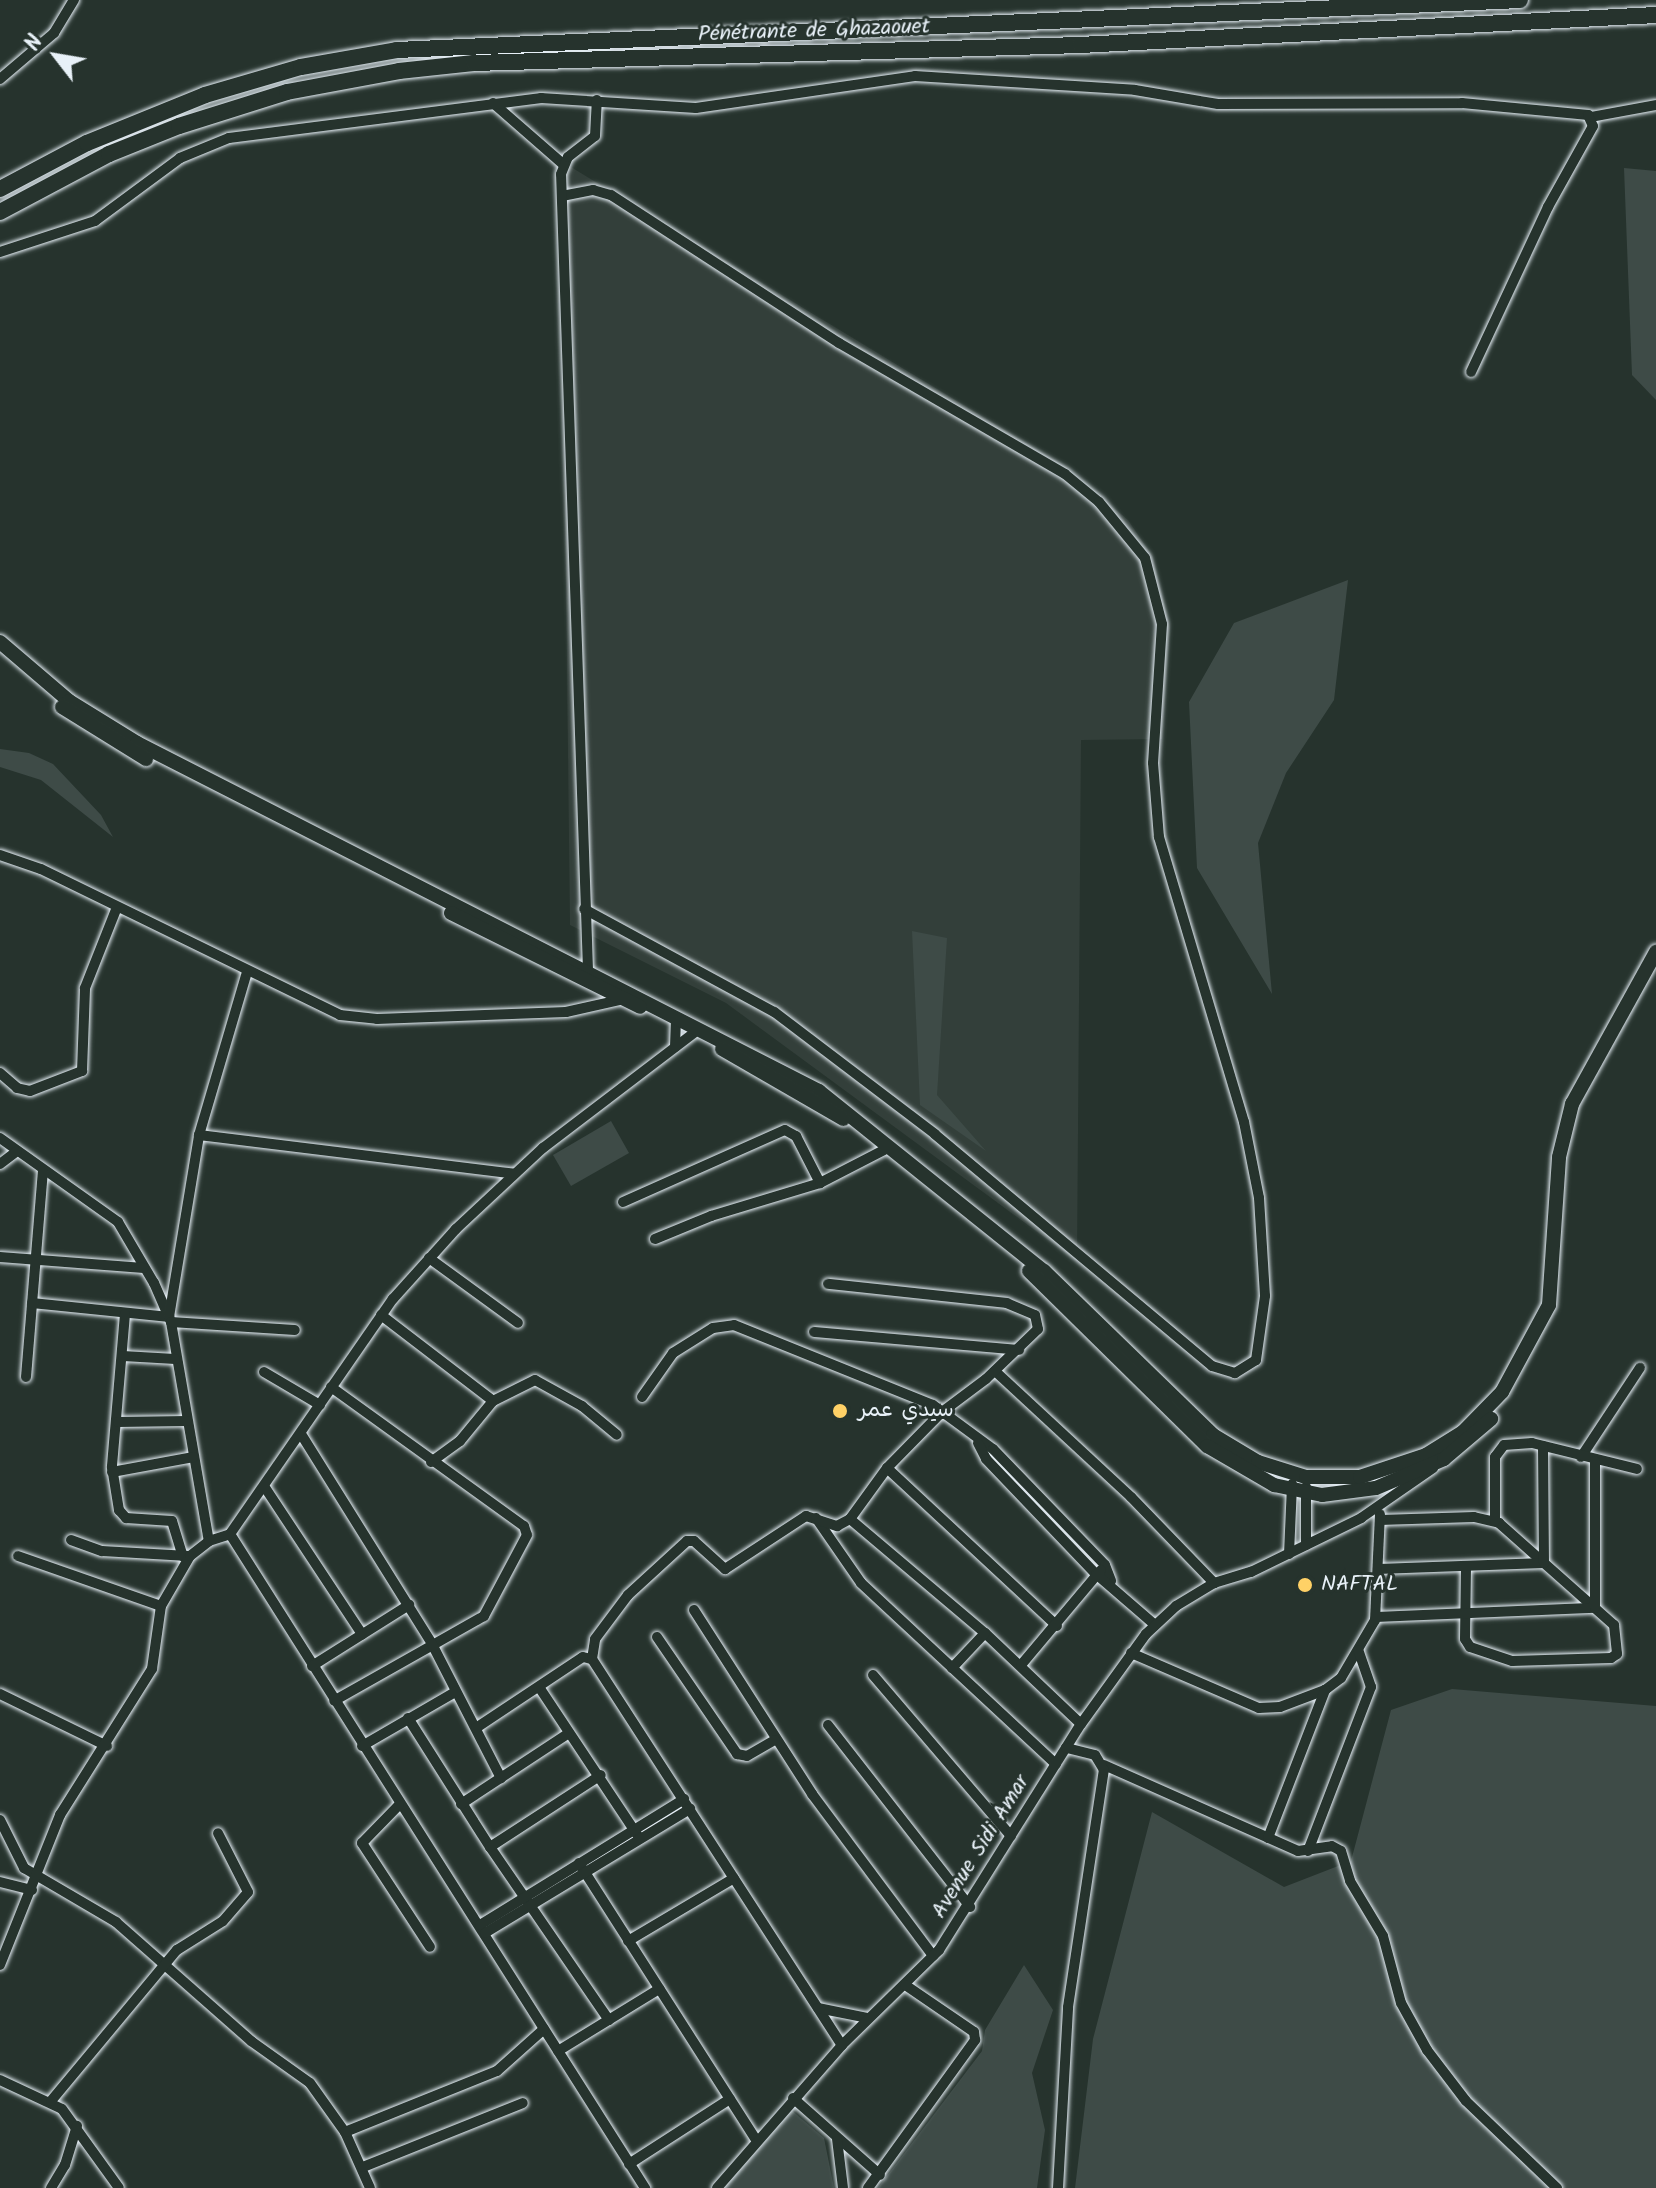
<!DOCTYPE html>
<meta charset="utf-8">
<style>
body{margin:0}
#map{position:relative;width:1656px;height:2188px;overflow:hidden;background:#26332d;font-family:Kalam,"Playpen Sans Arabic",sans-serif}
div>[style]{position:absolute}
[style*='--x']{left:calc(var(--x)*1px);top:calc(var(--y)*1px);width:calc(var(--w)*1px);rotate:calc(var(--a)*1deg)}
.built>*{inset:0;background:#333f3a}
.green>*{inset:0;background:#3e4b47}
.roads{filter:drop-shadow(0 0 2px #e8f1f8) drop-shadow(0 0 2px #e8f1f8)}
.minor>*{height:10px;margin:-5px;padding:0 5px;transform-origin:5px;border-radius:5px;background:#26332d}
.major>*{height:14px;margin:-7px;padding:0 7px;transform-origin:7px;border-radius:7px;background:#26332d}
.highway>*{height:16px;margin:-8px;padding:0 8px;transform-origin:8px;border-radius:8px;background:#26332d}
.dots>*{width:22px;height:22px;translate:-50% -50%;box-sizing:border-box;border:4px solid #26332d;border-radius:50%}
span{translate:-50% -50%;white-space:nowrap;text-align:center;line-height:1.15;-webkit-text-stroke:6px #26332d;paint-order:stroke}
.street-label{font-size:22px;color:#e8f1f8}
.poi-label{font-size:22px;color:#e8f1f8}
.left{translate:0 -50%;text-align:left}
.north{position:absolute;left:16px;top:16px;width:80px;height:80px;-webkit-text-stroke:6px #26332d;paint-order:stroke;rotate:301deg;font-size:22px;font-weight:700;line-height:32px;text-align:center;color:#e8f1f8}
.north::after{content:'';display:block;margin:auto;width:28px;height:36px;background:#e8f1f8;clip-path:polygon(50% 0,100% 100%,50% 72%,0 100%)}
</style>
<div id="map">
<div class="built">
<i style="clip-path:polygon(561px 161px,1064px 466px,1128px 520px,1153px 557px,1170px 628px,1162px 739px,1081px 740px,1077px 1261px,726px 1003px,570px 925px)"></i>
</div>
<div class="green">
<i style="clip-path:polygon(1624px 168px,1656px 171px,1656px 400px,1632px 375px)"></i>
<i style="clip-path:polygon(1348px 580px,1334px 700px,1286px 773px,1258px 843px,1272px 994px,1197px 868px,1189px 702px,1234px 623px)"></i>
<i style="clip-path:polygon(0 749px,29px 753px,53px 764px,101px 815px,113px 837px,41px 780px,0 767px)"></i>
<i style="clip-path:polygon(912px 931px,947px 938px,937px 1095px,986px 1151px,920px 1105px)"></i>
<i style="clip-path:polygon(611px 1121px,629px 1153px,571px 1186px,553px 1155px)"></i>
<i style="clip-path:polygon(1452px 1689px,1656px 1706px,1656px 2188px,1075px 2188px,1093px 2039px,1152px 1812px,1284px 1887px,1351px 1861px,1391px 1710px)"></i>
<i style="clip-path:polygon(1024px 1965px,1053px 2010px,1032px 2073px,1045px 2130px,1037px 2188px,878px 2188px,982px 2051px,985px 2030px)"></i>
<i style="clip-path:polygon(789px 2108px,824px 2138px,834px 2188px,724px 2188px)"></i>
</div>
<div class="roads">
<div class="minor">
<i style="--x:0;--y:79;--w:71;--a:-40.4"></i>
<i style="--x:54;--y:33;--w:39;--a:-59"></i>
<i style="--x:493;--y:103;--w:93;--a:41.1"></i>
<i style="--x:1591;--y:117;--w:66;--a:-10.5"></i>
<i style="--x:562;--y:196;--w:32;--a:-11"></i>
<i style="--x:593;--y:190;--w:19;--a:16"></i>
<i style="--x:611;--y:195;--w:272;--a:33"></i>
<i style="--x:839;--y:343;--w:261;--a:30.1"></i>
<i style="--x:1065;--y:474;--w:44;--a:39.5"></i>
<i style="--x:1099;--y:502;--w:72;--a:50.6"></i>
<i style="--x:1145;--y:558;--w:68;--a:75.6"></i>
<i style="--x:1162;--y:624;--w:139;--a:93.7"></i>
<i style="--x:1153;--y:763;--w:74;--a:85.4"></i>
<i style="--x:1159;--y:837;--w:297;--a:73.4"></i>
<i style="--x:1244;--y:1122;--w:77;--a:78.8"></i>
<i style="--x:1259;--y:1198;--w:98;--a:86.5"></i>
<i style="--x:1265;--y:1296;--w:65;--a:98"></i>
<i style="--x:1256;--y:1360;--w:25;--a:148"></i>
<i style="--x:1235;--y:1373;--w:24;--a:-163"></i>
<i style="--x:1212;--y:1366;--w:361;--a:-140.1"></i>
<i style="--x:935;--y:1134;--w:202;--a:-142.8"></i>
<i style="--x:774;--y:1012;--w:216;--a:-151.5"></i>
<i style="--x:0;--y:252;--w:100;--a:-18.1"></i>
<i style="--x:95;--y:221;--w:106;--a:-36.5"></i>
<i style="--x:180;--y:158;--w:53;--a:-22.2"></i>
<i style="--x:229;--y:138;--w:315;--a:-7.3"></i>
<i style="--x:541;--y:98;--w:155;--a:3.7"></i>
<i style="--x:696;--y:108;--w:221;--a:-8.3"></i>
<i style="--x:915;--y:76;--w:220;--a:3.6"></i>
<i style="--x:1135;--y:90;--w:84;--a:9.6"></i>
<i style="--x:1218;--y:104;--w:244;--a:-0.2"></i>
<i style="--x:1462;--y:103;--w:127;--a:5.4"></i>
<i style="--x:1588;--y:115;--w:12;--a:66"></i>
<i style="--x:1593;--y:126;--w:93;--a:119.1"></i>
<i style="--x:1548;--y:207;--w:182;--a:115"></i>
<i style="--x:0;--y:855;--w:43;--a:18.9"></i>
<i style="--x:41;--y:869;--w:333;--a:26"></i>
<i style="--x:340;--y:1015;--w:37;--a:6"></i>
<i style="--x:377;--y:1019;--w:189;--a:-2.1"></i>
<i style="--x:566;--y:1012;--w:59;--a:-12.6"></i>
<i style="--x:588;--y:970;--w:796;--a:-91.94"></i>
<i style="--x:561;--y:174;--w:18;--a:-68"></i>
<i style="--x:568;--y:157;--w:34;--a:-38"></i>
<i style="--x:595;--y:136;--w:36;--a:-87"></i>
<i style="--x:675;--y:1047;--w:23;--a:-88"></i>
<i style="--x:0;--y:1073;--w:23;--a:41"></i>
<i style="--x:17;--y:1088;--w:13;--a:13"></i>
<i style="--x:30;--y:1091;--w:56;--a:-21"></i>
<i style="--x:82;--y:1071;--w:83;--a:-87.9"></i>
<i style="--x:85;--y:988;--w:87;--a:-68.4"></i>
<i style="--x:199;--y:1135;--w:318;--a:7"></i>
<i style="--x:0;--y:1138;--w:145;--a:35.4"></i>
<i style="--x:118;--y:1222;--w:71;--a:59.5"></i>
<i style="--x:154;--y:1283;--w:43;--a:66.4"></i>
<i style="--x:171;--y:1322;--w:222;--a:80.2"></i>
<i style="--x:0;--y:1164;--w:21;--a:-37"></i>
<i style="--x:623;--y:1202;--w:177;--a:-24"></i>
<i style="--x:785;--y:1130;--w:13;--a:29"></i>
<i style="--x:796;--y:1136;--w:53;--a:62.9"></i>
<i style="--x:655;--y:1239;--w:61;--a:-22.3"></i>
<i style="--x:711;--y:1216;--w:114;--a:-16.8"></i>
<i style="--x:820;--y:1183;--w:72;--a:-27.3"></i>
<i style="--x:0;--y:1257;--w:144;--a:4.4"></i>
<i style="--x:429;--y:1258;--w:110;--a:36.1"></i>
<i style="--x:32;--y:1303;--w:138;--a:5.8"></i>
<i style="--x:169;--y:1317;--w:184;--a:-80.6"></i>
<i style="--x:199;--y:1135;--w:170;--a:-73.6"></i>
<i style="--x:125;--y:1314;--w:154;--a:94.9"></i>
<i style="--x:112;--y:1467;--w:44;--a:80.8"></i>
<i style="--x:119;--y:1510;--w:11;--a:49"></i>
<i style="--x:126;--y:1518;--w:46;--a:3.7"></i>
<i style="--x:172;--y:1521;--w:37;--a:73"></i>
<i style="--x:381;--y:1315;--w:141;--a:37.5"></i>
<i style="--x:171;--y:1322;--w:124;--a:3.7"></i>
<i style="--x:814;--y:1332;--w:206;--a:5"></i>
<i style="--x:123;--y:1356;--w:52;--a:3.3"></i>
<i style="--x:995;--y:1371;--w:185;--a:42.8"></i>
<i style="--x:1131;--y:1497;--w:120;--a:46"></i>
<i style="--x:264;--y:1372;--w:65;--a:30.5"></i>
<i style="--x:26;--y:1377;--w:207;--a:-85.3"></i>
<i style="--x:331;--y:1387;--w:238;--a:35.8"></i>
<i style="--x:524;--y:1526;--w:9;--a:72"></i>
<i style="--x:527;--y:1535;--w:92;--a:118"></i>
<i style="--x:484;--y:1616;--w:172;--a:150.5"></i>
<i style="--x:642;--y:1397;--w:54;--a:-54.8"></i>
<i style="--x:673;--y:1353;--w:47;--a:-32"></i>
<i style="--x:713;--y:1328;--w:21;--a:-8"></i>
<i style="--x:734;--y:1325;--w:214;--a:21.9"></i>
<i style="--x:933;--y:1405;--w:74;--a:36.3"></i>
<i style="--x:993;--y:1449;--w:161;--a:46"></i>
<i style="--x:1105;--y:1565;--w:17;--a:69"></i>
<i style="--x:118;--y:1422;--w:69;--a:-0.8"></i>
<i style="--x:301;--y:1434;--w:248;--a:58"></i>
<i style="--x:432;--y:1644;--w:151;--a:62.8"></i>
<i style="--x:978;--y:1443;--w:18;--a:63"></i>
<i style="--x:986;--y:1459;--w:159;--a:46.3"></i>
<i style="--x:1096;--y:1574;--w:78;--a:40.8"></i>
<i style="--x:1581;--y:1457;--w:107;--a:-56.5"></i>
<i style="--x:431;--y:1462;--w:36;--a:-36"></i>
<i style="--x:460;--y:1441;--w:52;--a:-50.5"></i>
<i style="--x:493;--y:1401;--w:47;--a:-26.6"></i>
<i style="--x:535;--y:1380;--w:54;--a:29"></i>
<i style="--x:582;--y:1406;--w:45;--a:39.6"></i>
<i style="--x:887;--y:1468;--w:232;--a:42.9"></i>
<i style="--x:112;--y:1472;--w:83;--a:-10.4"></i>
<i style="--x:264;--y:1486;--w:178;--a:56.5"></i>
<i style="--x:816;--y:1518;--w:79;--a:55.3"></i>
<i style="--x:861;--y:1583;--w:266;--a:42.9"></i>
<i style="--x:850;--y:1519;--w:177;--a:40.2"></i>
<i style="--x:985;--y:1633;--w:132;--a:43.5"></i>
<i style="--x:1380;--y:1520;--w:94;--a:-1.8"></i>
<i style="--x:1474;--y:1517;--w:26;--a:13"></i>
<i style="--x:1499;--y:1523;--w:154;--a:41.6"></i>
<i style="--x:1614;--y:1625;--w:29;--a:84"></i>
<i style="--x:1617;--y:1654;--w:7;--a:146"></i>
<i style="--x:1611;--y:1658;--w:99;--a:178.3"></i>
<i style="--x:1512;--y:1661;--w:44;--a:-161.6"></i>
<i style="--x:1470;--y:1647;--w:9;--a:-122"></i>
<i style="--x:1465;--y:1639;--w:73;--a:-89.2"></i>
<i style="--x:1495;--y:1521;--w:64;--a:-90"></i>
<i style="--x:1495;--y:1457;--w:15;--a:-53"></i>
<i style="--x:1504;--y:1445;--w:28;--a:-4"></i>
<i style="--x:1532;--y:1443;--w:108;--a:13.9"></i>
<i style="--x:230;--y:1534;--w:775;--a:57.6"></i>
<i style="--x:71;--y:1540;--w:33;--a:20"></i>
<i style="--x:102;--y:1551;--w:86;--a:3.3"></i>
<i style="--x:1306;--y:1545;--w:58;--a:-90"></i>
<i style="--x:1289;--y:1554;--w:70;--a:-87.5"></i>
<i style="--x:18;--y:1556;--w:151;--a:19.3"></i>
<i style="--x:1378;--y:1569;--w:166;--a:-2.1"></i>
<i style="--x:1544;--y:1563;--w:117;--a:-90.5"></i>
<i style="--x:694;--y:1610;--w:219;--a:57.3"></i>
<i style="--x:812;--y:1794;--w:202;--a:53.2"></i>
<i style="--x:1376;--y:1617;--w:219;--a:-2.4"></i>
<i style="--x:1595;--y:1608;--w:147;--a:-90"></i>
<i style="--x:657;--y:1637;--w:142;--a:55.6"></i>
<i style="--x:737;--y:1754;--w:10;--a:11"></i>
<i style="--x:747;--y:1756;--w:32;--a:-30"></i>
<i style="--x:1131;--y:1653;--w:139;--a:23.3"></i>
<i style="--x:1259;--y:1708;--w:21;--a:-3"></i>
<i style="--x:1280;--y:1707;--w:48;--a:-20.7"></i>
<i style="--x:1325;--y:1690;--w:20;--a:-37"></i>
<i style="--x:1341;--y:1678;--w:67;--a:-59.6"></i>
<i style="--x:1375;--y:1620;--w:106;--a:-87.3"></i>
<i style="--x:592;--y:1659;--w:20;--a:-81"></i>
<i style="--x:595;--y:1639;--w:55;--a:-53.1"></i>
<i style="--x:628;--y:1595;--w:80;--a:-42.5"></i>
<i style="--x:687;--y:1541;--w:7;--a:0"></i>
<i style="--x:694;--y:1541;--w:42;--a:42.1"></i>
<i style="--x:725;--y:1569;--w:97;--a:-33.2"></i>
<i style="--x:806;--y:1516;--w:33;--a:18"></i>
<i style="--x:837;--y:1526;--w:15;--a:-28"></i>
<i style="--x:850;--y:1519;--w:63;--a:-54"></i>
<i style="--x:887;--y:1468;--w:78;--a:-45.5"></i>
<i style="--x:942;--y:1412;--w:55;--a:-36.9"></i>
<i style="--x:986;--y:1379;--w:72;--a:-43.9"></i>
<i style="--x:1038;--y:1329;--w:14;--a:-102"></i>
<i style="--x:1035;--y:1315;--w:30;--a:-157"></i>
<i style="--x:1007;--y:1303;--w:180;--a:-173.9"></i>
<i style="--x:1021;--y:1665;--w:124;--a:-49.9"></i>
<i style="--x:312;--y:1666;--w:115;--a:-32.2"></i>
<i style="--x:952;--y:1668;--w:48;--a:-46.7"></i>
<i style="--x:873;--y:1675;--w:212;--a:49.4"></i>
<i style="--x:539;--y:1687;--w:179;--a:56.4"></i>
<i style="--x:0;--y:1694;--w:119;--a:25.9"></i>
<i style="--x:408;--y:1718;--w:153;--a:57.6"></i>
<i style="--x:490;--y:1847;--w:210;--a:55.5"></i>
<i style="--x:828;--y:1725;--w:231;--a:52"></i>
<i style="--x:476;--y:1728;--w:128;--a:-33.6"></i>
<i style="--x:583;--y:1657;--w:9;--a:13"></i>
<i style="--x:592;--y:1659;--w:460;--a:57.1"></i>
<i style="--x:362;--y:1746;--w:108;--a:-30.1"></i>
<i style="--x:1104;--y:1765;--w:212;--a:23.9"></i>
<i style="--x:1298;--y:1851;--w:34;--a:-8"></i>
<i style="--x:1332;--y:1846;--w:10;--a:29"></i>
<i style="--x:1341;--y:1851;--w:31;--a:73"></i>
<i style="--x:1350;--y:1881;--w:64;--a:59"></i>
<i style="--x:1383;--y:1936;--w:69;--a:75"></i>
<i style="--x:1401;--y:2003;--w:54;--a:61"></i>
<i style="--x:1427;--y:2050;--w:64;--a:52.6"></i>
<i style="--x:1466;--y:2101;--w:126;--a:43.7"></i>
<i style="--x:461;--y:1804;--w:129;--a:-33.3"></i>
<i style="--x:399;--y:1805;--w:53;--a:134.2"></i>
<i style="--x:362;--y:1843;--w:124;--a:56.8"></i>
<i style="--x:0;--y:1820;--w:54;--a:63.4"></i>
<i style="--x:24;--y:1868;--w:107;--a:30.4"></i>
<i style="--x:116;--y:1922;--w:180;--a:41.4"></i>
<i style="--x:251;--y:2041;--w:72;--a:35.4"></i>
<i style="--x:310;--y:2083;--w:60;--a:54.5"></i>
<i style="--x:345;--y:2132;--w:61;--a:65.9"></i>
<i style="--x:1268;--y:1838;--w:159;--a:-68.9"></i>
<i style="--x:490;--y:1847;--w:132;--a:-33"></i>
<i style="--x:1308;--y:1851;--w:176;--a:-69"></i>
<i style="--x:1371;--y:1687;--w:39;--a:-109"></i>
<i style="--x:579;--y:1863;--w:330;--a:57.4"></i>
<i style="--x:0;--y:1882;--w:33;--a:14"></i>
<i style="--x:480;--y:1925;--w:240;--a:-31.7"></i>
<i style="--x:485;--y:1933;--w:240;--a:-31.2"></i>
<i style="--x:628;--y:1941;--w:123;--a:-30.7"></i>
<i style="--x:0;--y:1965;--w:162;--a:-68.2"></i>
<i style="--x:60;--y:1815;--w:173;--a:-57.8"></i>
<i style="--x:152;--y:1669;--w:64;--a:-81.9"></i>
<i style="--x:161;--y:1606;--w:58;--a:-59.9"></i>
<i style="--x:190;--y:1556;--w:24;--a:-38"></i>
<i style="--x:209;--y:1541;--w:22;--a:-18"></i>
<i style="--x:230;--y:1534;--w:286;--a:-55.3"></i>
<i style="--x:393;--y:1299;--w:94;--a:-48"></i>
<i style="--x:456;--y:1229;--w:119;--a:-43"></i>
<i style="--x:543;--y:1148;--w:190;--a:-37.3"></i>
<i style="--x:818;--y:2008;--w:50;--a:11.5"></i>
<i style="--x:558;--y:2051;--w:119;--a:-31.5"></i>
<i style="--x:0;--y:2080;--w:68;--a:25.1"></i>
<i style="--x:62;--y:2109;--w:97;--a:54.2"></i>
<i style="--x:793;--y:2098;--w:116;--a:41.5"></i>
<i style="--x:51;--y:2101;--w:197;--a:-50.2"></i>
<i style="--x:177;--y:1950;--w:54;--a:-32.2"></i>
<i style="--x:223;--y:1921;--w:38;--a:-49"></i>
<i style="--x:248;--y:1892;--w:66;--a:-117"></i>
<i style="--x:345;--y:2132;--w:164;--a:-21.9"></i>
<i style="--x:497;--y:2071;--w:63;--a:-41.8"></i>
<i style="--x:837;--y:2139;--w:49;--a:83"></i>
<i style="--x:629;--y:2164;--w:120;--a:-32.8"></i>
<i style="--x:363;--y:2167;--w:172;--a:-21.8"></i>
<i style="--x:51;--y:2188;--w:27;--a:-59"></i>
<i style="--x:65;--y:2165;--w:41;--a:-72.9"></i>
<i style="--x:717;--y:2188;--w:190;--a:-48.8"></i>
<i style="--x:842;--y:2045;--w:136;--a:-44.4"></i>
<i style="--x:939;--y:1950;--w:267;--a:-57.9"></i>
<i style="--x:1081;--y:1724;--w:111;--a:-54.2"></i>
<i style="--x:1146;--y:1634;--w:41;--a:-43"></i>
<i style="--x:1176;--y:1606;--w:44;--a:-31.2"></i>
<i style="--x:1214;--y:1583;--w:39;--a:-17"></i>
<i style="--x:1251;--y:1572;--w:123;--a:-26.1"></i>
<i style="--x:1361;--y:1518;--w:88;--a:-34.8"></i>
<i style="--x:868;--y:2188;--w:183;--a:-54.1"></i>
<i style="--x:975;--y:2040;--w:8;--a:-97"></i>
<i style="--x:974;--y:2032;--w:83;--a:-145.7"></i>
<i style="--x:1058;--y:2188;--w:181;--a:-86.8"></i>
<i style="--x:1068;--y:2007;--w:240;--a:-81.4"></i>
<i style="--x:1104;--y:1770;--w:17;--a:-121"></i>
<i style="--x:1095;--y:1755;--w:30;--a:-166"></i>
</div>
<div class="major">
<i style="--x:0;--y:642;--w:91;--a:40.5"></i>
<i style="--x:69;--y:701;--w:80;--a:31.7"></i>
<i style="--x:137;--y:743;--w:766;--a:27.03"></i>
<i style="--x:819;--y:1091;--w:288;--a:38.7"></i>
<i style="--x:1044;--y:1271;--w:235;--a:44.1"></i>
<i style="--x:1213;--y:1435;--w:52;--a:31"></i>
<i style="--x:1258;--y:1462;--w:50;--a:17.4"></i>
<i style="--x:1306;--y:1477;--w:54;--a:0"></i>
<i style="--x:1360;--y:1477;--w:70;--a:-18.4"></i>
<i style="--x:1426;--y:1455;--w:44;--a:-31.9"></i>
<i style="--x:1463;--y:1432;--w:56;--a:-45.7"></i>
<i style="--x:1502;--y:1392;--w:99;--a:-61.6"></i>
<i style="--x:1549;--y:1305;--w:148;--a:-86.1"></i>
<i style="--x:1559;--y:1157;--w:55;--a:-76.2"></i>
<i style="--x:1572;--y:1104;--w:174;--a:-61.1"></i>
<i style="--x:62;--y:707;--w:99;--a:31.8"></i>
<i style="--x:451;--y:913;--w:211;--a:26.4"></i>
<i style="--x:722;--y:1049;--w:140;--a:30"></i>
<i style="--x:1029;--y:1271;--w:250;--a:44.5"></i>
<i style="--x:1207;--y:1446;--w:78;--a:30.2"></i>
<i style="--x:1274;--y:1485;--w:49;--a:11.8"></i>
<i style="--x:1322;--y:1495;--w:54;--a:-7.4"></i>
<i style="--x:1376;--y:1488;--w:74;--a:-23.1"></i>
<i style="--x:1444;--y:1459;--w:62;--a:-40.4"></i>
</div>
<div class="highway">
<i style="--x:0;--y:189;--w:98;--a:-27.9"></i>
<i style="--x:87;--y:143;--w:127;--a:-22.1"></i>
<i style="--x:205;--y:95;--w:100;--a:-16.3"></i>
<i style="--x:301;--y:67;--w:97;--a:-10"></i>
<i style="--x:397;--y:50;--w:1124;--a:-2.55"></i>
<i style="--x:0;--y:212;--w:123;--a:-28"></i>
<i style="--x:109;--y:154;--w:75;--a:-21.8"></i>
<i style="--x:179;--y:126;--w:113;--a:-17.5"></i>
<i style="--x:287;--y:92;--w:114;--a:-10.6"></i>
<i style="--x:399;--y:71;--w:75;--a:-6.1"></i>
<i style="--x:474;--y:63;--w:606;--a:-1.7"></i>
<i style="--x:1080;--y:45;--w:577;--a:-2.98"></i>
</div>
</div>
<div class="dots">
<i style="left:840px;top:1411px;background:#ffd166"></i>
<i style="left:1305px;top:1585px;background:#ffd166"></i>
</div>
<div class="street-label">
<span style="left:814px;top:31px;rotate:-2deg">Pénétrante de Ghazaouet</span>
<span style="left:981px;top:1847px;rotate:-58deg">Avenue Sidi Amar</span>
</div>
<div class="poi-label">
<span class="left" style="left:858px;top:1411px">سيدي عمر</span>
<span class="left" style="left:1321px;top:1585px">NAFTAL</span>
</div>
<div class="north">N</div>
</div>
